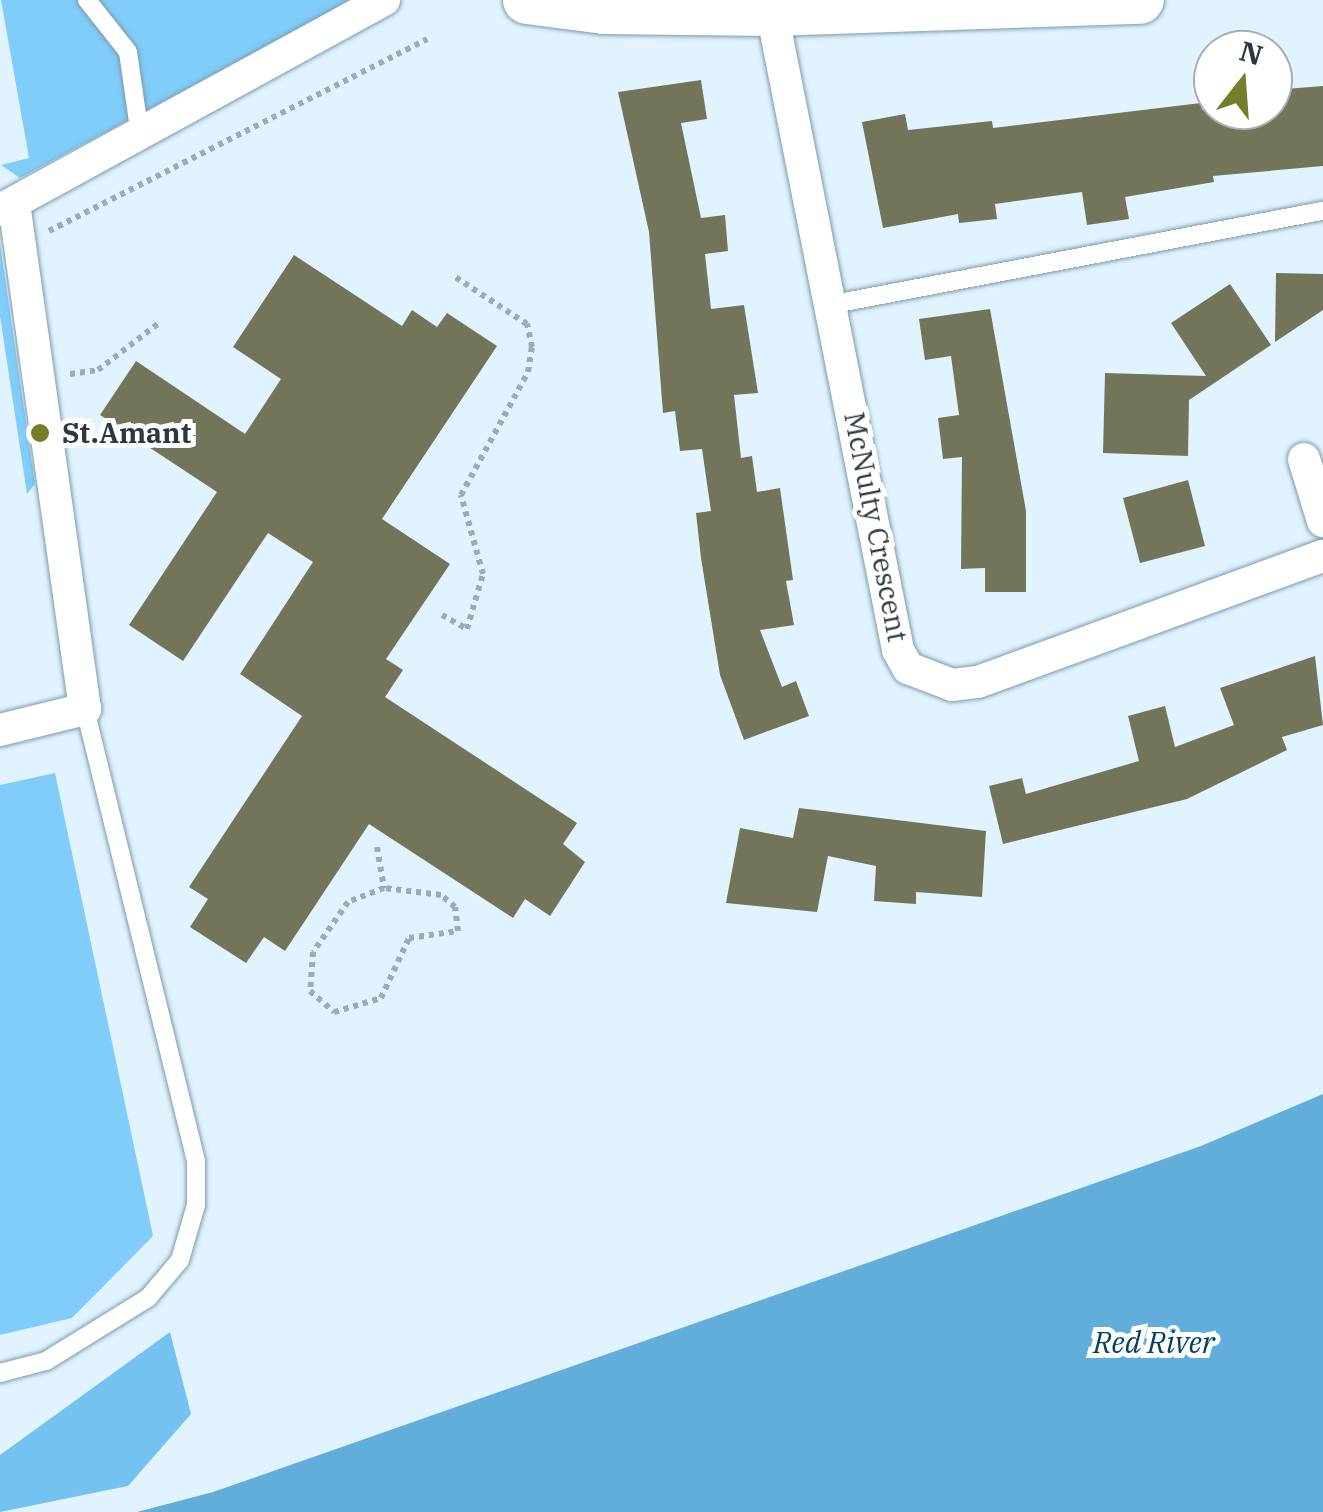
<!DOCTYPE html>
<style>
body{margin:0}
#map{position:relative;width:1323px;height:1512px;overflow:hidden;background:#e1f3ff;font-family:"IBM Plex Serif",serif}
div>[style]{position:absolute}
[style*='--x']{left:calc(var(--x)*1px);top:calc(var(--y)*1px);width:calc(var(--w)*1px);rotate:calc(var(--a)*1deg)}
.green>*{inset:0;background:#80cdf9}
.forest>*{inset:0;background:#74c2ef}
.water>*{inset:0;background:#61aedb}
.building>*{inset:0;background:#727559}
.path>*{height:6px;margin-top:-3px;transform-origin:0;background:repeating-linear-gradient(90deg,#9cacb6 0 5px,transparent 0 10px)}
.roads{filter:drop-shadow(0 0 2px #7d9aac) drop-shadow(0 0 2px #7d9aac)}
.lane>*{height:18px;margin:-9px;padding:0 9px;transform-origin:9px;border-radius:9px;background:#fff}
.street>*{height:32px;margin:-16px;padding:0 16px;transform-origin:16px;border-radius:16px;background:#fff}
.secondary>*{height:48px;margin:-24px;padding:0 24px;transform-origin:24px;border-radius:24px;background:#fff}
.dots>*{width:28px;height:28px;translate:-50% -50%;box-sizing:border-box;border:5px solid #fff;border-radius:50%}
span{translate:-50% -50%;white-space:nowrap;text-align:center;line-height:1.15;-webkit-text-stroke:10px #fff;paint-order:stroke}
.poi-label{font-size:28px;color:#2c383f;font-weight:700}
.left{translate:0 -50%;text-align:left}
.street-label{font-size:28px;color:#2c383f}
.water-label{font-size:30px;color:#00425f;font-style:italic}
.north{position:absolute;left:1193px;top:30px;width:100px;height:100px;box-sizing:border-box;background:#fff;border:2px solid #abafb2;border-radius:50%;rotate:17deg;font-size:28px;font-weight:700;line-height:40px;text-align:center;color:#2c383f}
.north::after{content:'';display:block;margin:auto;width:35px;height:45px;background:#777e29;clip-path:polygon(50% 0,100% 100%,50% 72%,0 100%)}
</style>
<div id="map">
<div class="green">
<i style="clip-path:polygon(1px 0,353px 0,20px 178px,1px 165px,29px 158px)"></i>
<i style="clip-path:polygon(0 244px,35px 484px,27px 494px,0 316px)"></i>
<i style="clip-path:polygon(55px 773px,153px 1236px,72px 1318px,0 1335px,0 785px)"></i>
</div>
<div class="forest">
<i style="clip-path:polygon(170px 1332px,191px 1414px,128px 1486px,0 1512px,0 1455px)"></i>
</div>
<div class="water">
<i style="clip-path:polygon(1323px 1094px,1323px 1512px,137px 1512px,213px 1492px,1201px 1146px)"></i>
</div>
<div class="building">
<i style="clip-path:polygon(701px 80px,707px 119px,681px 123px,701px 218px,725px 215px,728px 251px,705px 254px,711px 309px,744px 305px,758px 393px,734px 395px,741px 458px,752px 456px,757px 492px,780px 488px,793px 580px,786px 581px,794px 625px,760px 630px,782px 687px,796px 681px,809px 716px,744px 740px,720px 675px,701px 558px,696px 513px,711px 511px,702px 449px,680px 451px,675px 411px,663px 413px,649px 232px,618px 92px)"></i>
<i style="clip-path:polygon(1323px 86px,1323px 166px,1213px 176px,1214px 182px,1125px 197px,1129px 219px,1087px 225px,1082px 192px,995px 204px,997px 219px,959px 223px,958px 214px,883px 228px,862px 122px,905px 114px,908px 130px,992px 121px,993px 128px,1201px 103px,1202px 110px,1273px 110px,1273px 90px)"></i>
<i style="clip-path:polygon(294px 255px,402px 326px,412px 310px,437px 327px,447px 313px,497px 346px,382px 519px,450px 564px,386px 659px,403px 670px,385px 697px,577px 823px,563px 844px,585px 862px,550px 916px,525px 899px,513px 918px,369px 824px,285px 951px,264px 937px,246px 963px,190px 927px,208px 899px,189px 887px,302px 716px,240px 674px,313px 562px,268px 533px,183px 661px,129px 625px,217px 492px,100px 415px,136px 361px,245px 434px,281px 379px,233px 347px)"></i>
<i style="clip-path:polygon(1276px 273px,1323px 274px,1323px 310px,1275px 342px)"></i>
<i style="clip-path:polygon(1230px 284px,1271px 345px,1189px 400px,1188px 456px,1103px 453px,1105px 373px,1206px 376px,1171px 323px)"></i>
<i style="clip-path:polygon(990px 309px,1026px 511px,1026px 592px,985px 592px,985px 568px,961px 569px,962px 457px,943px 459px,938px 418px,959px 415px,951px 356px,925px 360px,919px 319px)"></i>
<i style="clip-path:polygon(1188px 480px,1205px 546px,1140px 563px,1123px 498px)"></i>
<i style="clip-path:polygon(1315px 656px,1323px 725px,1282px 737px,1287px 750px,1187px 799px,1003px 844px,989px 786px,1022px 778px,1026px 794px,1139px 761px,1128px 716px,1165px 706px,1175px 747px,1234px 725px,1220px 688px)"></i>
<i style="clip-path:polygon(799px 808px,986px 831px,982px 897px,916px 892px,916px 904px,874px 901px,876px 866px,828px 856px,817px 912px,726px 903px,740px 828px,793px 838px)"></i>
</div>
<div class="path">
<i style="--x:49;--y:231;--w:424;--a:-26.9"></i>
<i style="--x:70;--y:374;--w:28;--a:-8"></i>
<i style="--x:98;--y:370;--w:78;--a:-37.7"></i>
<i style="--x:442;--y:615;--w:29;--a:29"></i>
<i style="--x:467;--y:629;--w:57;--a:-73.8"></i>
<i style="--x:483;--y:574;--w:82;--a:-105.6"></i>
<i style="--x:461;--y:495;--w:140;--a:-61.4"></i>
<i style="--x:528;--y:372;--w:25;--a:-81"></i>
<i style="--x:532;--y:347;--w:24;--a:-102"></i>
<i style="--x:527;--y:324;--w:90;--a:-146.8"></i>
<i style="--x:377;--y:847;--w:42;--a:80.3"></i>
<i style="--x:384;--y:888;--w:39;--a:159"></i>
<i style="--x:348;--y:902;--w:61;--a:125"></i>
<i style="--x:313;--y:952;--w:39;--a:94"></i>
<i style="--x:310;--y:991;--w:32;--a:41"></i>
<i style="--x:334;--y:1012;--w:49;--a:-16.6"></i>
<i style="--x:381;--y:998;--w:66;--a:-65"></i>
<i style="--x:409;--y:938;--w:49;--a:-8.1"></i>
<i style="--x:458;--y:931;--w:24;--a:-97"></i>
<i style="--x:455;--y:907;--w:18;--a:-139"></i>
<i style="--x:441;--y:895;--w:57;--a:-173"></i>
</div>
<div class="roads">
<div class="lane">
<i style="--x:87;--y:0;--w:66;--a:51.7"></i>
<i style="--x:128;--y:52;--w:84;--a:81.8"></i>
<i style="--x:834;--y:304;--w:498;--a:-10.8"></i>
<i style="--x:0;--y:1373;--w:48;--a:-14.6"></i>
<i style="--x:46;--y:1361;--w:120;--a:-31.7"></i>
<i style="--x:148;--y:1298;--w:50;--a:-49.9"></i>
<i style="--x:180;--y:1260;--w:57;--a:-73.8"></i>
<i style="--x:196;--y:1205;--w:44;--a:-90"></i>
<i style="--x:196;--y:1161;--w:465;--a:-103.8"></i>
</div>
<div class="street">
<i style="--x:772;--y:12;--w:650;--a:78.83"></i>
<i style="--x:898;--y:650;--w:21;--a:61"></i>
<i style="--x:908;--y:668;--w:47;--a:21.1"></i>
<i style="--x:952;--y:685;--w:26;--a:-7"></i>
<i style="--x:978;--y:682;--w:367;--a:-20.1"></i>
<i style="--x:0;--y:210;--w:438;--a:-28.7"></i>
<i style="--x:1304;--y:459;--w:65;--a:73"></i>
<i style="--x:0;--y:730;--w:88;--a:-13.9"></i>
<i style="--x:85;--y:709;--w:511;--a:-97.99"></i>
</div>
<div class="secondary">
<i style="--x:527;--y:0;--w:78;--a:7.4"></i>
<i style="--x:604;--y:10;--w:168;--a:0.7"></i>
<i style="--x:772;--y:12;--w:368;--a:-1.9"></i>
</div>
</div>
<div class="dots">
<i style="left:40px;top:433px;background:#777e29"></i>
</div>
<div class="poi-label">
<span class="left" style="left:62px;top:433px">St.Amant</span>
</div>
<div class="street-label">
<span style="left:876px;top:527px;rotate:79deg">McNulty Crescent</span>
</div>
<div class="water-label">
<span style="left:1154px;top:1342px">Red River</span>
</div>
<div class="north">N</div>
</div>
